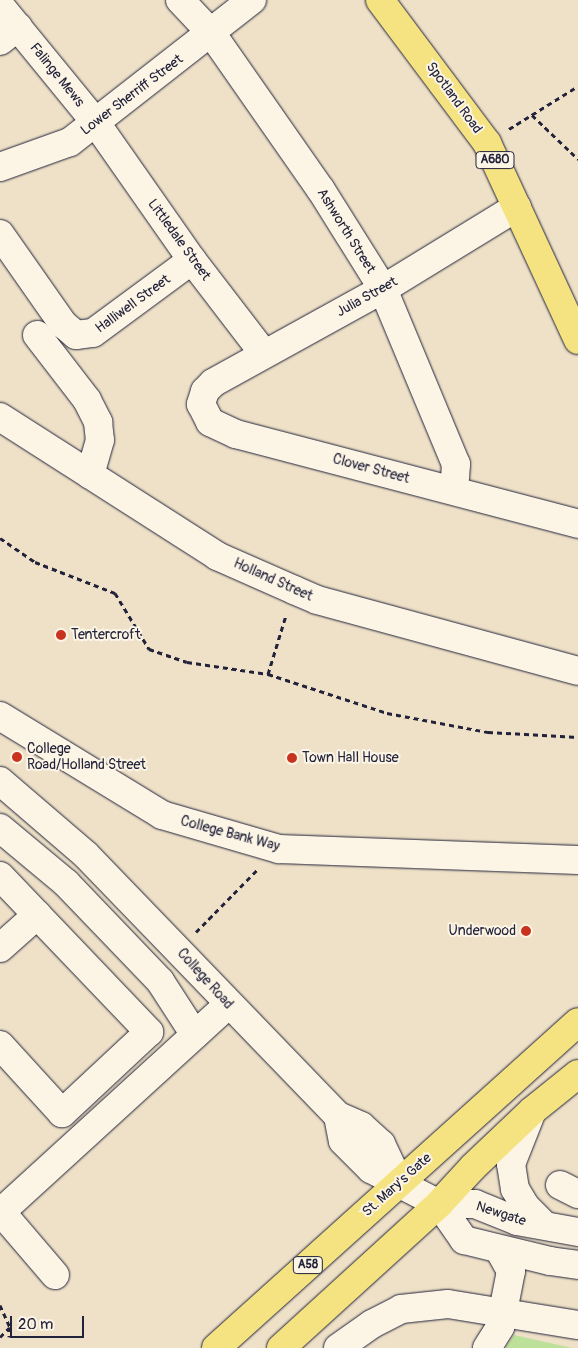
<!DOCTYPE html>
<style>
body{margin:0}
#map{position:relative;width:578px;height:1348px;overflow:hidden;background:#eee1c7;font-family:Pangolin,sans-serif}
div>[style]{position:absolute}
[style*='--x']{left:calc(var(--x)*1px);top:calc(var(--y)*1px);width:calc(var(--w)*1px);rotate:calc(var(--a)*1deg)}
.green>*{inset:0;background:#bde09a}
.path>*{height:3px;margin-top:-1.5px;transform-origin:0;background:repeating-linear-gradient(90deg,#22223b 0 5px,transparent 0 9px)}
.roads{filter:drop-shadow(0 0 1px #22223b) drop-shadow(0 0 1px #22223b)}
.minor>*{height:28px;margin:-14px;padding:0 14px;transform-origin:14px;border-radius:14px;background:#fcf5e5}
.major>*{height:28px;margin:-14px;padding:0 14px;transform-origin:14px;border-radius:14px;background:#f5e382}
.highway>*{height:28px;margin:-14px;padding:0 14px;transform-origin:14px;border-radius:14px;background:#f5e382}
.dots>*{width:14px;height:14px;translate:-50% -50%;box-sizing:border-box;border:2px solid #fcf5e5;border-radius:50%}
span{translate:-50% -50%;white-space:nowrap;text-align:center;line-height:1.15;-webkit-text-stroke:4px #fcf5e5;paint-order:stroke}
.shield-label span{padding:1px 4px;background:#fcf5e5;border:1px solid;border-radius:4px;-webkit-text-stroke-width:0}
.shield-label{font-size:12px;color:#22223b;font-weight:700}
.street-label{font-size:14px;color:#22223b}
.poi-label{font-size:14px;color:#22223b}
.left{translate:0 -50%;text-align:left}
.right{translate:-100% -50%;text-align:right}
.scale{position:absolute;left:10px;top:1316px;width:74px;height:22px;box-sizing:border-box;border:2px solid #22223b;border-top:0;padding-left:6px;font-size:15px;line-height:18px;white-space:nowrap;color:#22223b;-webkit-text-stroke:4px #fcf5e5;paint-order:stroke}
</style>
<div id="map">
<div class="green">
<i style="clip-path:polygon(514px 1335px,572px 1348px,505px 1348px)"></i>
</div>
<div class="path">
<i style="--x:532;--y:115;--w:64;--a:43.7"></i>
<i style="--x:509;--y:129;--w:81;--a:-31.9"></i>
<i style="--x:0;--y:538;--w:42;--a:34.4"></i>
<i style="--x:35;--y:562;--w:86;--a:21.2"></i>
<i style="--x:115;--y:593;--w:66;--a:58.7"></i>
<i style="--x:149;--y:649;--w:40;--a:18.9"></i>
<i style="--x:187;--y:662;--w:82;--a:8.4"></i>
<i style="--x:268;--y:674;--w:125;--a:18.1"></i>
<i style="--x:387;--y:713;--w:103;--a:10.7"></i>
<i style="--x:488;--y:732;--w:90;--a:3.2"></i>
<i style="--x:268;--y:674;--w:62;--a:-73"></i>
<i style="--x:196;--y:932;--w:87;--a:-45.5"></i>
<i style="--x:0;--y:1305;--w:24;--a:66"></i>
<i style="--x:10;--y:1327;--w:10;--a:96"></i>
<i style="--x:0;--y:1337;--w:13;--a:-45"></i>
</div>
<div class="roads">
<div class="minor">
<i style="--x:180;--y:0;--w:47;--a:46.7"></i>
<i style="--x:212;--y:34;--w:190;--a:55.1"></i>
<i style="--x:321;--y:190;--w:117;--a:57.9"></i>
<i style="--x:383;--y:289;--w:190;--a:67.4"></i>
<i style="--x:456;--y:464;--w:26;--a:94"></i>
<i style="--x:2;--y:8;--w:149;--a:50.7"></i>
<i style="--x:96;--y:123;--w:167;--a:55"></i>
<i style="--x:192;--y:260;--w:118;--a:52.5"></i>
<i style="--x:0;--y:41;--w:23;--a:-38"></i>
<i style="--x:0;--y:167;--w:74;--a:-19.7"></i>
<i style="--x:70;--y:142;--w:231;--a:-38"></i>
<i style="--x:517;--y:207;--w:157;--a:148.5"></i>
<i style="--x:383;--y:289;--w:194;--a:151.1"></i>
<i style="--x:213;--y:383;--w:11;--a:135"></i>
<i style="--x:205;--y:391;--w:14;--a:107"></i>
<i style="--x:201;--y:404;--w:20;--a:63"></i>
<i style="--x:210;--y:422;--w:29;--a:25"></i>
<i style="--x:236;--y:434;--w:354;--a:14.7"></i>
<i style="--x:0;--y:234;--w:110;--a:55"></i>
<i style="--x:63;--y:324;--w:17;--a:40"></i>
<i style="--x:76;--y:335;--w:17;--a:-7"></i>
<i style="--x:93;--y:333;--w:123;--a:-36.4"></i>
<i style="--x:37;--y:335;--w:82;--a:52.4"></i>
<i style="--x:87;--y:400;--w:25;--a:63"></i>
<i style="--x:98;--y:422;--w:18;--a:84"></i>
<i style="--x:100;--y:440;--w:36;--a:106"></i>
<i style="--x:0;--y:417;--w:258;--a:32.6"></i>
<i style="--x:217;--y:556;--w:84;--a:23.8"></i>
<i style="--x:294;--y:590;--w:25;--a:23"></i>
<i style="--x:317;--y:600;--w:270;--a:15.2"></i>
<i style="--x:0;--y:716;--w:190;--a:31.4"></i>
<i style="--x:162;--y:815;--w:122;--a:16.2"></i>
<i style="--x:279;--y:849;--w:299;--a:2.1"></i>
<i style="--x:0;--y:781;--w:113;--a:40.7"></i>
<i style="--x:86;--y:855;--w:363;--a:46"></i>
<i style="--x:338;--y:1116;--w:25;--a:23"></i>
<i style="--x:361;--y:1126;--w:27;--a:42"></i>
<i style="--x:381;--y:1144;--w:42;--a:64.7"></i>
<i style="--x:0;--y:828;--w:86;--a:39.8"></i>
<i style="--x:66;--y:883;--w:136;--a:46.2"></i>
<i style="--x:160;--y:981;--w:64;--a:57.1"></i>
<i style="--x:0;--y:876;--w:216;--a:46.3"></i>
<i style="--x:149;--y:1032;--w:119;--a:137"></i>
<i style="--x:62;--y:1113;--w:92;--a:-132.4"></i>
<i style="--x:0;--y:948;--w:50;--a:-41.7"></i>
<i style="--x:532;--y:1111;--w:57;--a:111.6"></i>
<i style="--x:511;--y:1164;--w:25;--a:81"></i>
<i style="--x:515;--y:1189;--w:21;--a:59"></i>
<i style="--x:526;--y:1207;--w:25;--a:45"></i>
<i style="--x:338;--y:1116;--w:25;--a:79"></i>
<i style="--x:343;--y:1141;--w:40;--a:45"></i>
<i style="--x:371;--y:1169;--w:76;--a:27.2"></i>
<i style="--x:439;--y:1204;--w:36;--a:0"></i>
<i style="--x:475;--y:1204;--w:45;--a:22"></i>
<i style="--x:517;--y:1221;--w:62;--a:10.2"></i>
<i style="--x:560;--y:1185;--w:20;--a:27"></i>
<i style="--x:439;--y:1204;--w:44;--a:55.2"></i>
<i style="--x:464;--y:1240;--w:89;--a:13.7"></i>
<i style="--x:550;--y:1261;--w:28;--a:8"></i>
<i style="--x:55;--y:1275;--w:83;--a:-130.6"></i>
<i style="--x:1;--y:1212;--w:307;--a:-42.4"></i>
<i style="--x:338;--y:1348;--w:42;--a:-35.2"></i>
<i style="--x:372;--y:1324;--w:33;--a:-27"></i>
<i style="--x:401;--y:1309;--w:47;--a:-6.1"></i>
<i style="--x:448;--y:1304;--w:132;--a:9.2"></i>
<i style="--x:487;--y:1348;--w:25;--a:-58"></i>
<i style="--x:500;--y:1327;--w:57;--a:-78.9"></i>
<i style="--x:511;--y:1271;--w:25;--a:-119"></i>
</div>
<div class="major">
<i style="--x:380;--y:0;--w:179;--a:53.2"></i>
<i style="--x:487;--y:143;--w:217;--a:65.2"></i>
</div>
<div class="highway">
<i style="--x:216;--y:1348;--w:487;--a:-42"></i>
<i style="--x:281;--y:1348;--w:214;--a:-42.3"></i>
<i style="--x:439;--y:1204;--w:50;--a:-47.4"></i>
<i style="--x:473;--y:1167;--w:81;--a:-43.5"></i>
<i style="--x:532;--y:1111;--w:59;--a:-38.8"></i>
</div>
</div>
<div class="dots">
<i style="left:61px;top:635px;background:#c8321e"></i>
<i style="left:17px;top:757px;background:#c8321e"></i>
<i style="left:292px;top:758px;background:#c8321e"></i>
<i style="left:526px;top:931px;background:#c8321e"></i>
</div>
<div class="shield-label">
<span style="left:495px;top:160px">A680</span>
<span style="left:308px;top:1265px">A58</span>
</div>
<div class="street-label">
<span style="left:57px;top:75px;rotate:51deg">Falinge Mews</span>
<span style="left:132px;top:95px;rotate:-37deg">Lower Sherriff Street</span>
<span style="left:454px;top:98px;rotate:54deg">Spotland Road</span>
<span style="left:346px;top:231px;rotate:58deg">Ashworth Street</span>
<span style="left:179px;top:240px;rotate:54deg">Littledale Street</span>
<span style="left:367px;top:297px;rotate:-29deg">Julia Street</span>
<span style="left:133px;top:304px;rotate:-36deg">Halliwell Street</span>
<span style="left:371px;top:469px;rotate:15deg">Clover Street</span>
<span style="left:273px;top:580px;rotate:24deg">Holland Street</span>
<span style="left:230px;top:834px;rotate:15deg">College Bank Way</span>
<span style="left:205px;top:979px;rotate:48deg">College Road</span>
<span style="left:397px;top:1185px;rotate:-42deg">St. Mary's Gate</span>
<span style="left:501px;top:1214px;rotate:18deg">Newgate</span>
</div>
<div class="poi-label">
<span class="left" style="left:71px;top:635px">Tentercroft</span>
<span class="left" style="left:27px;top:757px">College<br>Road/Holland Street</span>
<span class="left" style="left:302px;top:758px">Town Hall House</span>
<span class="right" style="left:516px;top:931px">Underwood</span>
</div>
<div class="scale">20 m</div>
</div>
